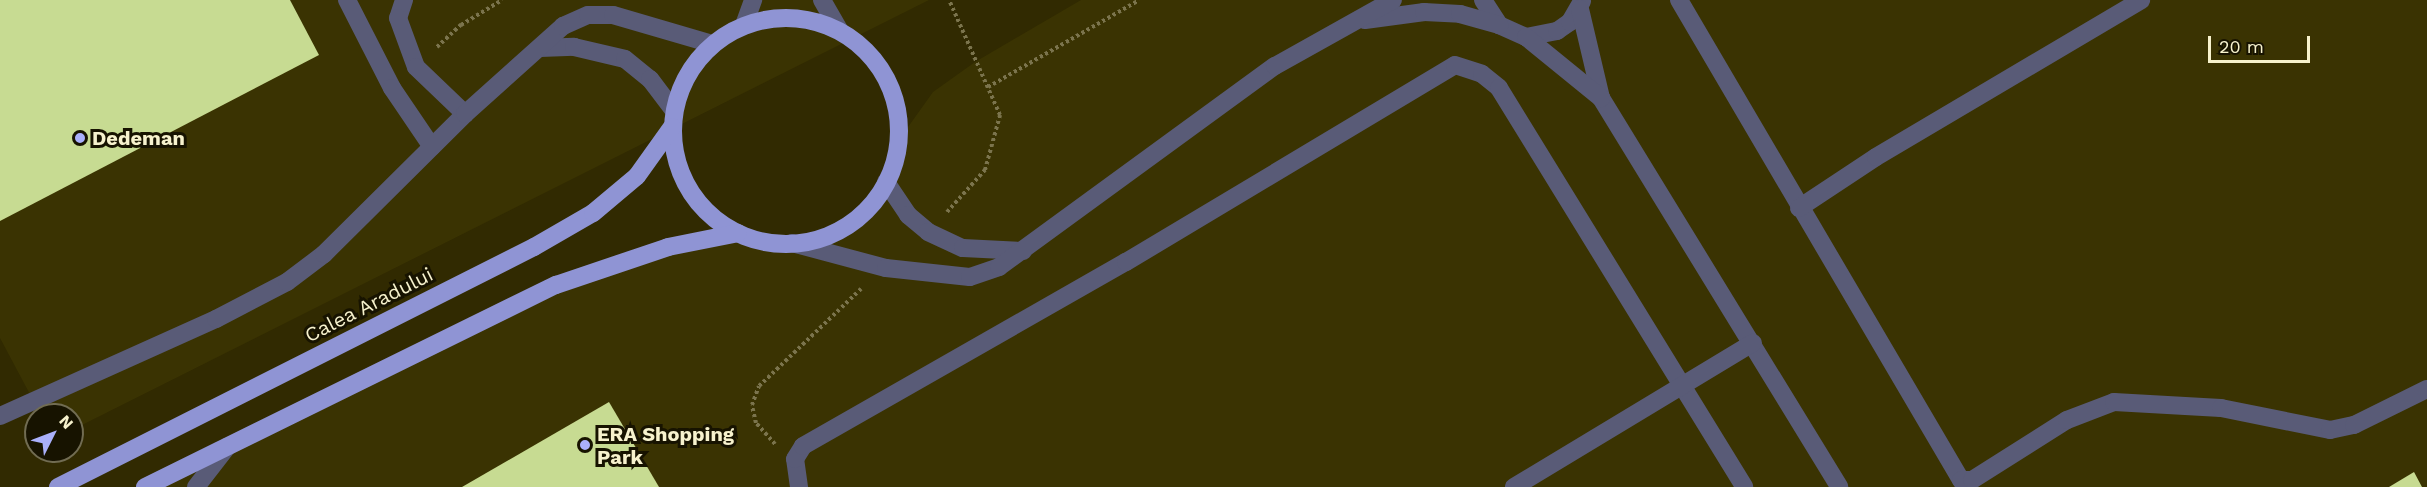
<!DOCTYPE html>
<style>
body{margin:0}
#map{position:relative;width:2427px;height:487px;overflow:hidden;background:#312a01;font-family:"Work Sans",sans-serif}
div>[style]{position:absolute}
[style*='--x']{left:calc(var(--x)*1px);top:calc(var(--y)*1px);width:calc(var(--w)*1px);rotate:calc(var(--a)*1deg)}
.built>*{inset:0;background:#3a3302}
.building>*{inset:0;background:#c7db92}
.path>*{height:4px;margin-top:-2px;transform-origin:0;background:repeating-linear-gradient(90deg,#7b744d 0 3px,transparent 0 6px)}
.service>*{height:18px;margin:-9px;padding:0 9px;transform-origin:9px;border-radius:9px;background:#595b77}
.tertiary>*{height:18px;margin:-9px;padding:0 9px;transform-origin:9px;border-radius:9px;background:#595b77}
.trunk>*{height:18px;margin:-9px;padding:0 9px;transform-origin:9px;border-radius:9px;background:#8f94d4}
.trunk>.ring{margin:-9px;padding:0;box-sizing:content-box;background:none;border:18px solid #8f94d4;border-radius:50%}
.dots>*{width:16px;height:16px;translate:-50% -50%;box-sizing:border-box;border:3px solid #171300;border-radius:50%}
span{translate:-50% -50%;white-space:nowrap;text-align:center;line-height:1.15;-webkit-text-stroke:6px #171300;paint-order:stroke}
.poi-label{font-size:20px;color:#f7f2cd;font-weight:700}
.left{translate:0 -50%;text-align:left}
.street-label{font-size:20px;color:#f7f2cd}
.north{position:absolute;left:24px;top:403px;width:60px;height:60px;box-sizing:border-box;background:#171300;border:2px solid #716c52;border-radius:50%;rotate:48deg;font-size:16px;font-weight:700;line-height:24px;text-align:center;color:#f7f2cd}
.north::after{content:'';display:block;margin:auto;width:21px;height:27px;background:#aab0fb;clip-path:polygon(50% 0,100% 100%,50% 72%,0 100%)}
.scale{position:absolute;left:2208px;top:36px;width:102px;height:27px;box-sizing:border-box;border:3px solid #f7f2cd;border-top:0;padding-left:8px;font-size:18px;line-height:21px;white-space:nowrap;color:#f7f2cd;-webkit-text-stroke:4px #171300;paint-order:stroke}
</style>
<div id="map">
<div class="built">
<i style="clip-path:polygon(0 0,929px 0,72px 430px,72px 415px,41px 415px,0 338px)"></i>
<i style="clip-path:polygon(1081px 0,2427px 0,2427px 487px,145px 487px,556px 285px,738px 233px,772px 243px,792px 243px,819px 239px,843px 228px,865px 211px,886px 182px,908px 127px,933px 92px,975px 62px)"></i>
</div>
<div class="building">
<i style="clip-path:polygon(0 0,290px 0,319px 55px,0 221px)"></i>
<i style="clip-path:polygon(609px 402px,659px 487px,462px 487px)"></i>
<i style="clip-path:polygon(2414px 472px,2422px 487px,2389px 487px)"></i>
</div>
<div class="path">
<i style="--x:437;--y:47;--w:33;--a:-43"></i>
<i style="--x:461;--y:25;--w:48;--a:-31.4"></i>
<i style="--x:988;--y:87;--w:174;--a:-29.9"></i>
<i style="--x:947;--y:212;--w:57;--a:-47.9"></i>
<i style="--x:985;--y:170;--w:57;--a:-74.7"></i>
<i style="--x:1000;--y:115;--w:126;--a:-113.9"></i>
<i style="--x:775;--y:444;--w:28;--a:-132"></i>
<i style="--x:756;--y:423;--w:18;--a:-103"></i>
<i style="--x:752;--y:405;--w:20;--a:-70"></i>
<i style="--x:759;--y:386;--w:141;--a:-43.6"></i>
</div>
<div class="service">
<i style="--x:347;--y:0;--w:99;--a:62.9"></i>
<i style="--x:392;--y:88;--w:71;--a:55.9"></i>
<i style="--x:404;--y:0;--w:19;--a:108"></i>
<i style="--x:398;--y:18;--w:52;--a:69.8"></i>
<i style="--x:416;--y:67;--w:68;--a:43.8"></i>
<i style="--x:822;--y:0;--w:36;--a:60"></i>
<i style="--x:1483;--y:0;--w:30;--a:57"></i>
<i style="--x:1499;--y:25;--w:30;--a:24"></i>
<i style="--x:1526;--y:37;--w:32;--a:-11"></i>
<i style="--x:1557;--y:31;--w:16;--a:-35"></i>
<i style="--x:1570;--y:22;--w:24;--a:-60"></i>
<i style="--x:1679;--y:0;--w:557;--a:59.57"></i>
<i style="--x:1961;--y:480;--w:11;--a:0"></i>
<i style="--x:1972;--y:480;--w:112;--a:-32.3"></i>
<i style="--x:2067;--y:420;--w:50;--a:-21"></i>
<i style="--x:2114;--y:402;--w:107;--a:3.2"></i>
<i style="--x:2221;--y:408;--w:111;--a:11.4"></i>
<i style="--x:2330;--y:430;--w:25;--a:-12"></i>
<i style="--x:2354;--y:425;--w:81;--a:-26.3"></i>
<i style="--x:1580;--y:9;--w:91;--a:76.7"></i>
<i style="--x:1601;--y:98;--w:456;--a:58.5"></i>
<i style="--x:1365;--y:20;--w:60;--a:-7.7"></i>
<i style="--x:1424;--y:12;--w:36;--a:3"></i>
<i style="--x:1460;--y:14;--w:41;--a:15.8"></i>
<i style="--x:744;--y:25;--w:27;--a:-70"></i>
<i style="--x:1526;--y:37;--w:97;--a:39.1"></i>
<i style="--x:540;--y:48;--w:34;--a:-2"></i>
<i style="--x:574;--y:47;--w:52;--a:13.2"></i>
<i style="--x:625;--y:59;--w:32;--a:39"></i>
<i style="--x:650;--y:79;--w:40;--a:53"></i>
<i style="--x:886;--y:182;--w:40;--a:56"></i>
<i style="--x:908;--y:215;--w:26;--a:40"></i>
<i style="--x:928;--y:232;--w:38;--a:25"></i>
<i style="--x:963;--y:248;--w:60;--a:2.9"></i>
<i style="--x:1799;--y:208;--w:92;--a:-33.5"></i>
<i style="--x:1876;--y:157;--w:308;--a:-30.6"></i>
<i style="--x:792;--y:243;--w:97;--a:14.9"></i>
<i style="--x:886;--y:268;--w:84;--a:6.1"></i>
<i style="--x:970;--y:277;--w:31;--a:-19"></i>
<i style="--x:999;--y:267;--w:341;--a:-36.1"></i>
<i style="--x:1275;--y:66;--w:135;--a:-29.2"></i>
<i style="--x:0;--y:416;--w:237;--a:-24.2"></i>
<i style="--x:216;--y:319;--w:80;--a:-27.5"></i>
<i style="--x:287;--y:282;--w:46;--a:-37.1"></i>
<i style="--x:324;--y:254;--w:199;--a:-44.8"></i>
<i style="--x:465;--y:114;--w:132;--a:-41.9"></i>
<i style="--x:563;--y:26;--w:27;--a:-24"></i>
<i style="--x:588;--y:15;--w:25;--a:0"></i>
<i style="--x:613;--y:15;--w:103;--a:16.3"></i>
<i style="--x:799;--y:487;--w:28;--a:-98"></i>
<i style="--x:795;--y:459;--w:15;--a:-58"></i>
<i style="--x:803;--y:446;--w:372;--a:-29.7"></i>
<i style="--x:1126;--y:262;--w:383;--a:-30.9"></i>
<i style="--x:1455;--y:65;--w:28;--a:18"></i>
<i style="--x:1482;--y:74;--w:22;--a:39"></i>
<i style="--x:1499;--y:88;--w:468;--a:58.4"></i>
<i style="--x:1514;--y:487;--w:279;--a:-31.1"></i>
</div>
<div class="tertiary">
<i style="--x:196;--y:487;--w:51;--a:-52.2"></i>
</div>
<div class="trunk">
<i class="ring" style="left:673px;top:18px;width:208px;height:208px"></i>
<i style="--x:58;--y:487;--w:533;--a:-26.76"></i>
<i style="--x:534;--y:247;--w:68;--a:-30"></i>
<i style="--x:593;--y:213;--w:57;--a:-40.1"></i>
<i style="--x:637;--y:176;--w:60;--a:-54.5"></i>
<i style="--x:145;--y:487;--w:458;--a:-26.2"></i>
<i style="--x:556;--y:285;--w:118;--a:-18.7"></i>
<i style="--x:668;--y:247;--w:71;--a:-11.3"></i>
</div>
<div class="dots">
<i style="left:80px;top:138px;background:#aab0fb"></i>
<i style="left:585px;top:445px;background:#aab0fb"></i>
</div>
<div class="poi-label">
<span class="left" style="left:92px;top:138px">Dedeman</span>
<span class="left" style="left:597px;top:446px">ERA Shopping<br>Park</span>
</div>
<div class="street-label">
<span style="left:369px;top:305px;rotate:-27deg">Calea Aradului</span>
</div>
<div class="north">N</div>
<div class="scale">20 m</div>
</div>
